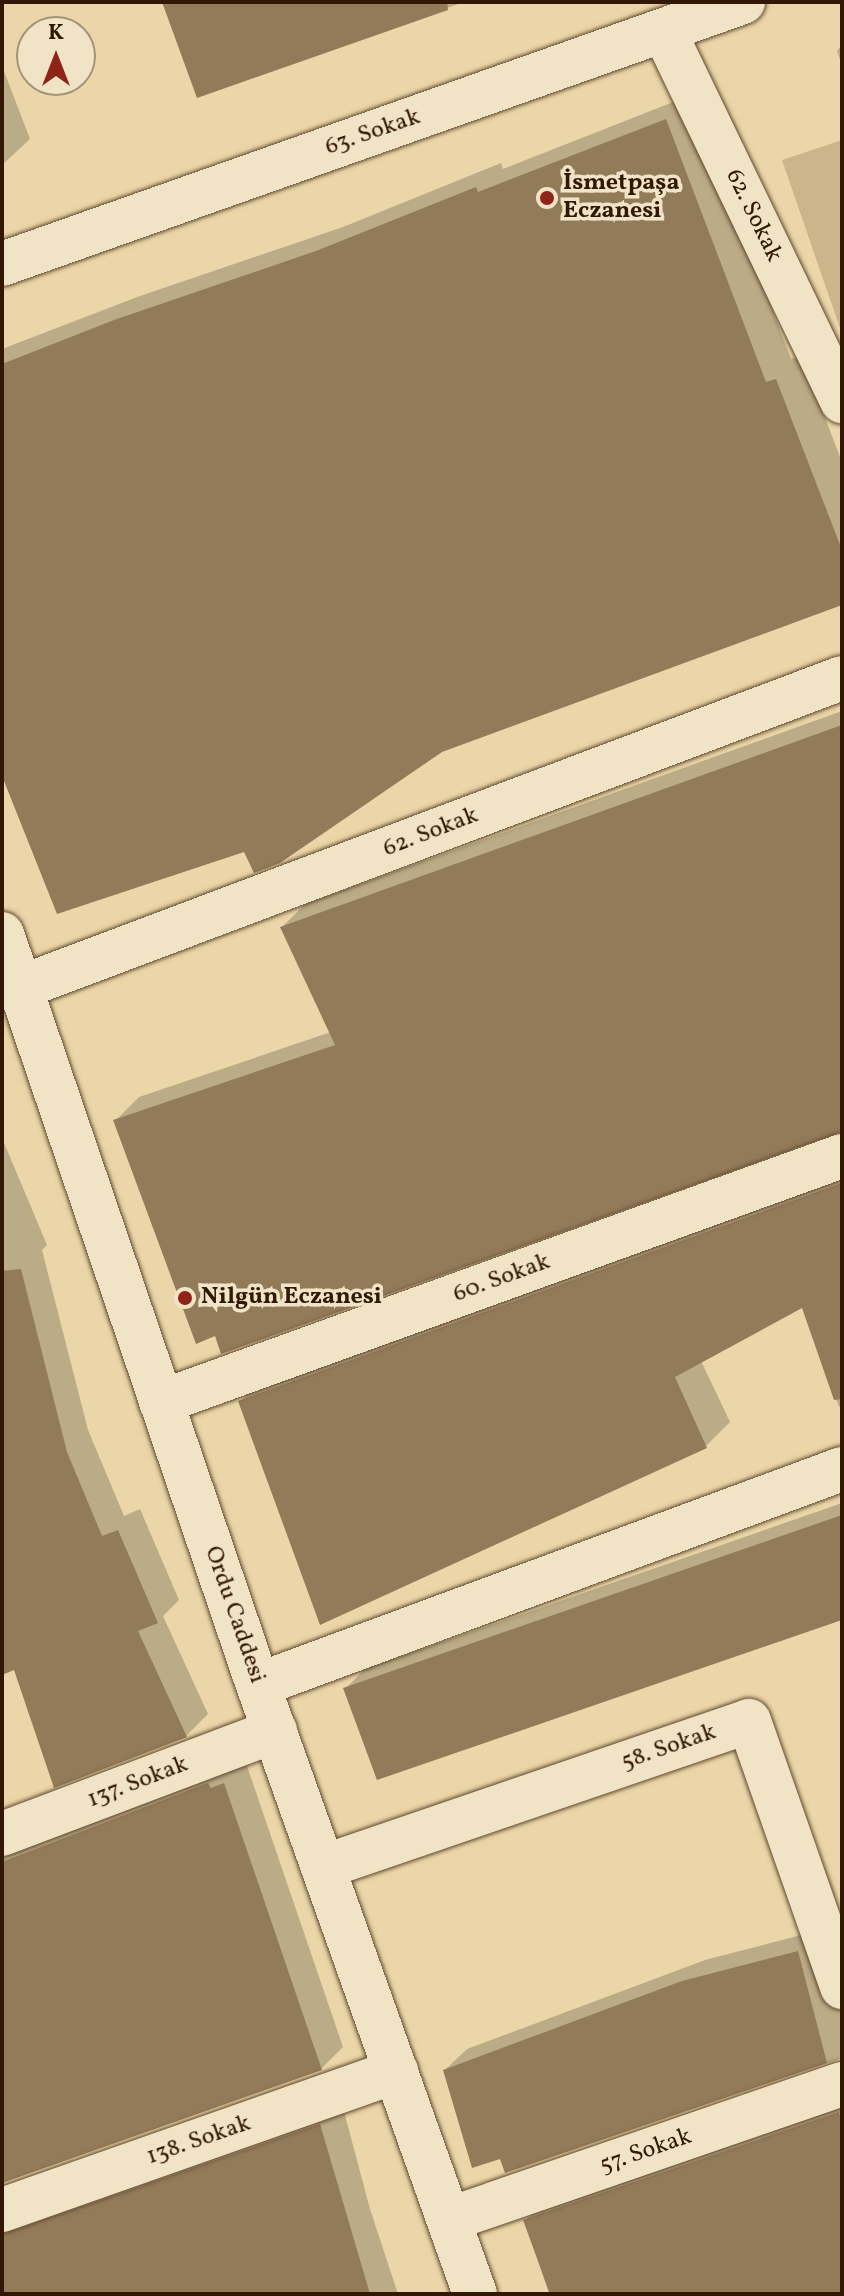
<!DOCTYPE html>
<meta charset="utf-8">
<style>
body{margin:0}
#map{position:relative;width:844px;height:2296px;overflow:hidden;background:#ead6a8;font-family:Vollkorn,serif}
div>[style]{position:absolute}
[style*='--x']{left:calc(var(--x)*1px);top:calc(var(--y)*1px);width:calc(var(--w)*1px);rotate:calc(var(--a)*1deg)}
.green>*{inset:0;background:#cbb68c}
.shadow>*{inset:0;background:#0003}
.building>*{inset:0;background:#927b59}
.roads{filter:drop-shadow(0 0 2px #60482d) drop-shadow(0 0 2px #60482d)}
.minor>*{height:44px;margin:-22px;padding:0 22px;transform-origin:22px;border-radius:22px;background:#f1e4c6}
.secondary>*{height:44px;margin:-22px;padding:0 22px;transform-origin:22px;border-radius:22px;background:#f1e4c6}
.dots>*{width:22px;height:22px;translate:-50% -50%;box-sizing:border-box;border:4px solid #f1e4c6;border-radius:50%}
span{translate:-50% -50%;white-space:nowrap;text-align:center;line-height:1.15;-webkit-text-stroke:7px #f1e4c6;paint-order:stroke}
.street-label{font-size:24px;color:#321804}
.poi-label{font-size:24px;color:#321804;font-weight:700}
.left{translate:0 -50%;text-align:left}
.frame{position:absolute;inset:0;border:4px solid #321804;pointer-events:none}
.north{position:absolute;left:16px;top:16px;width:80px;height:80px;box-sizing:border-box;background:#f1e4c6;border:2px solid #a59278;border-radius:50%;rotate:0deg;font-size:22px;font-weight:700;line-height:32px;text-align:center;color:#321804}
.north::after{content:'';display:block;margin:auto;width:28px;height:36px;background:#8f2418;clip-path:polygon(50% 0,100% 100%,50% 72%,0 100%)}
</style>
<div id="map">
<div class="green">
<i style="clip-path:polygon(842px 140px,842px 330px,841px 331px,782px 160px)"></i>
</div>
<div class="shadow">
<i style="clip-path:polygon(165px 2px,464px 2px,198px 96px)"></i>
<i style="clip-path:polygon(842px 45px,842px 65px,837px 51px)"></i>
<i style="clip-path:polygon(2px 66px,30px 139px,2px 165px)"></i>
<i style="clip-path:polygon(691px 95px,791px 359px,801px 355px,842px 462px,842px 603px,441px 750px,245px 850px,2px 770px,2px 349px,140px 296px,343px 227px,501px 163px,503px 169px)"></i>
<i style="clip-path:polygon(842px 711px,842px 1130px,115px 1121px,139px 1097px,331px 1032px,282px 927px,305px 904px)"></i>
<i style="clip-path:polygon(2px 1138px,47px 1245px,42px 1250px,88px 1430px,124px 1516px,140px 1509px,179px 1600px,163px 1616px,208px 1714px,186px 1736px,16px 1668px,2px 1672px)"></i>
<i style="clip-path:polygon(842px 1169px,842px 1406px,839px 1407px,803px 1305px,701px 1361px,730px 1422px,706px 1446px,241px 1401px,264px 1378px)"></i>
<i style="clip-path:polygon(842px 1503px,842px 1618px,345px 1689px,365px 1669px)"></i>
<i style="clip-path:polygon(246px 1763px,343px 2047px,321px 2069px,2px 2181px,2px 1848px)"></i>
<i style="clip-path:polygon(824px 1929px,842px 1973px,842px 2058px,507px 2171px,501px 2156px,445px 2070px,467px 2049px,705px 1960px)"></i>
<i style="clip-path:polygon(842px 2098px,842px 2294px,549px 2294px,525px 2221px,546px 2199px)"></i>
<i style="clip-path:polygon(342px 2104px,370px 2209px,398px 2294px,2px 2294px,2px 2200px)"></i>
</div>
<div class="building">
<i style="clip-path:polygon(162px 2px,447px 2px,448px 10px,197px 98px)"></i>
<i style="clip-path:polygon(666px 119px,766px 382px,776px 379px,842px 550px,842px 605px,442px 752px,280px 863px,254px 873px,244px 852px,57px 914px,2px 776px,2px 364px,114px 320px,316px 251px,476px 187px,478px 192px)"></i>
<i style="clip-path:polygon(842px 725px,842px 1132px,221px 1354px,215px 1336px,196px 1344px,113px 1120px,335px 1045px,280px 927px)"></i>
<i style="clip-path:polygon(842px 1183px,842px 1399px,834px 1400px,802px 1308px,675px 1377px,707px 1448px,320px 1625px,238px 1401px)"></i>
<i style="clip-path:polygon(21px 1269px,67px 1452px,102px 1536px,118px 1530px,158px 1623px,138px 1631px,187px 1737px,54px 1788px,14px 1670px,2px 1675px,2px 1271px)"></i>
<i style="clip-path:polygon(842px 1515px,842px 1620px,377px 1780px,343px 1688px)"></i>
<i style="clip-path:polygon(208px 1783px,211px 1788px,224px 1783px,322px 2070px,2px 2183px,2px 1862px)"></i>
<i style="clip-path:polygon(798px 1951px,827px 2063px,505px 2173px,500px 2159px,472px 2168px,443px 2070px,682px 1981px)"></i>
<i style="clip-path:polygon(839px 2112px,842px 2123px,842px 2294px,550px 2294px,523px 2220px)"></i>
<i style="clip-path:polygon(320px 2124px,370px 2294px,2px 2294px,2px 2234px)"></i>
</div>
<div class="roads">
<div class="minor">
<i style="--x:664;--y:31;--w:411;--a:64.3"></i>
<i style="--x:2;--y:264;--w:786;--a:-19.47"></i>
<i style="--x:19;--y:988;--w:879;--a:-20.64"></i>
<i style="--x:161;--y:1402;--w:724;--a:-19.86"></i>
<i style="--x:258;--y:1685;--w:623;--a:-20.3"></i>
<i style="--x:2;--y:1834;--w:292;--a:-20.7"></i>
<i style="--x:323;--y:1867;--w:450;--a:-18.9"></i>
<i style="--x:749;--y:1721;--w:282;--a:70.7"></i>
<i style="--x:2;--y:2210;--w:418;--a:-19.4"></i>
<i style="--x:450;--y:2219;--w:415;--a:-19"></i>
</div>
<div class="secondary">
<i style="--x:2;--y:934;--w:793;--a:71.18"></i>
<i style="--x:258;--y:1685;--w:647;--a:70.39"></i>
</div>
</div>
<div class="dots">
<i style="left:547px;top:198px;background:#8f2418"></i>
<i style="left:185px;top:1298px;background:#8f2418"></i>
</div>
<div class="street-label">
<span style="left:373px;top:133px;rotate:-19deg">63. Sokak</span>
<span style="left:753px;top:216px;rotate:64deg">62. Sokak</span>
<span style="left:431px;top:833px;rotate:-21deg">62. Sokak</span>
<span style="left:502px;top:1279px;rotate:-20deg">60. Sokak</span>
<span style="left:234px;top:1615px;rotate:71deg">Ordu Caddesi</span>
<span style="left:669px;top:1748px;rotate:-19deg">58. Sokak</span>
<span style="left:138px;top:1783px;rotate:-21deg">137. Sokak</span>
<span style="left:199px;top:2141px;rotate:-19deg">138. Sokak</span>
<span style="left:646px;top:2152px;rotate:-19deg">57. Sokak</span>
</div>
<div class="poi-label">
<span class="left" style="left:563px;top:198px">İsmetpaşa<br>Eczanesi</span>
<span class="left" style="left:201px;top:1298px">Nilgün Eczanesi</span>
</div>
<div class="frame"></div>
<div class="north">K</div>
</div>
